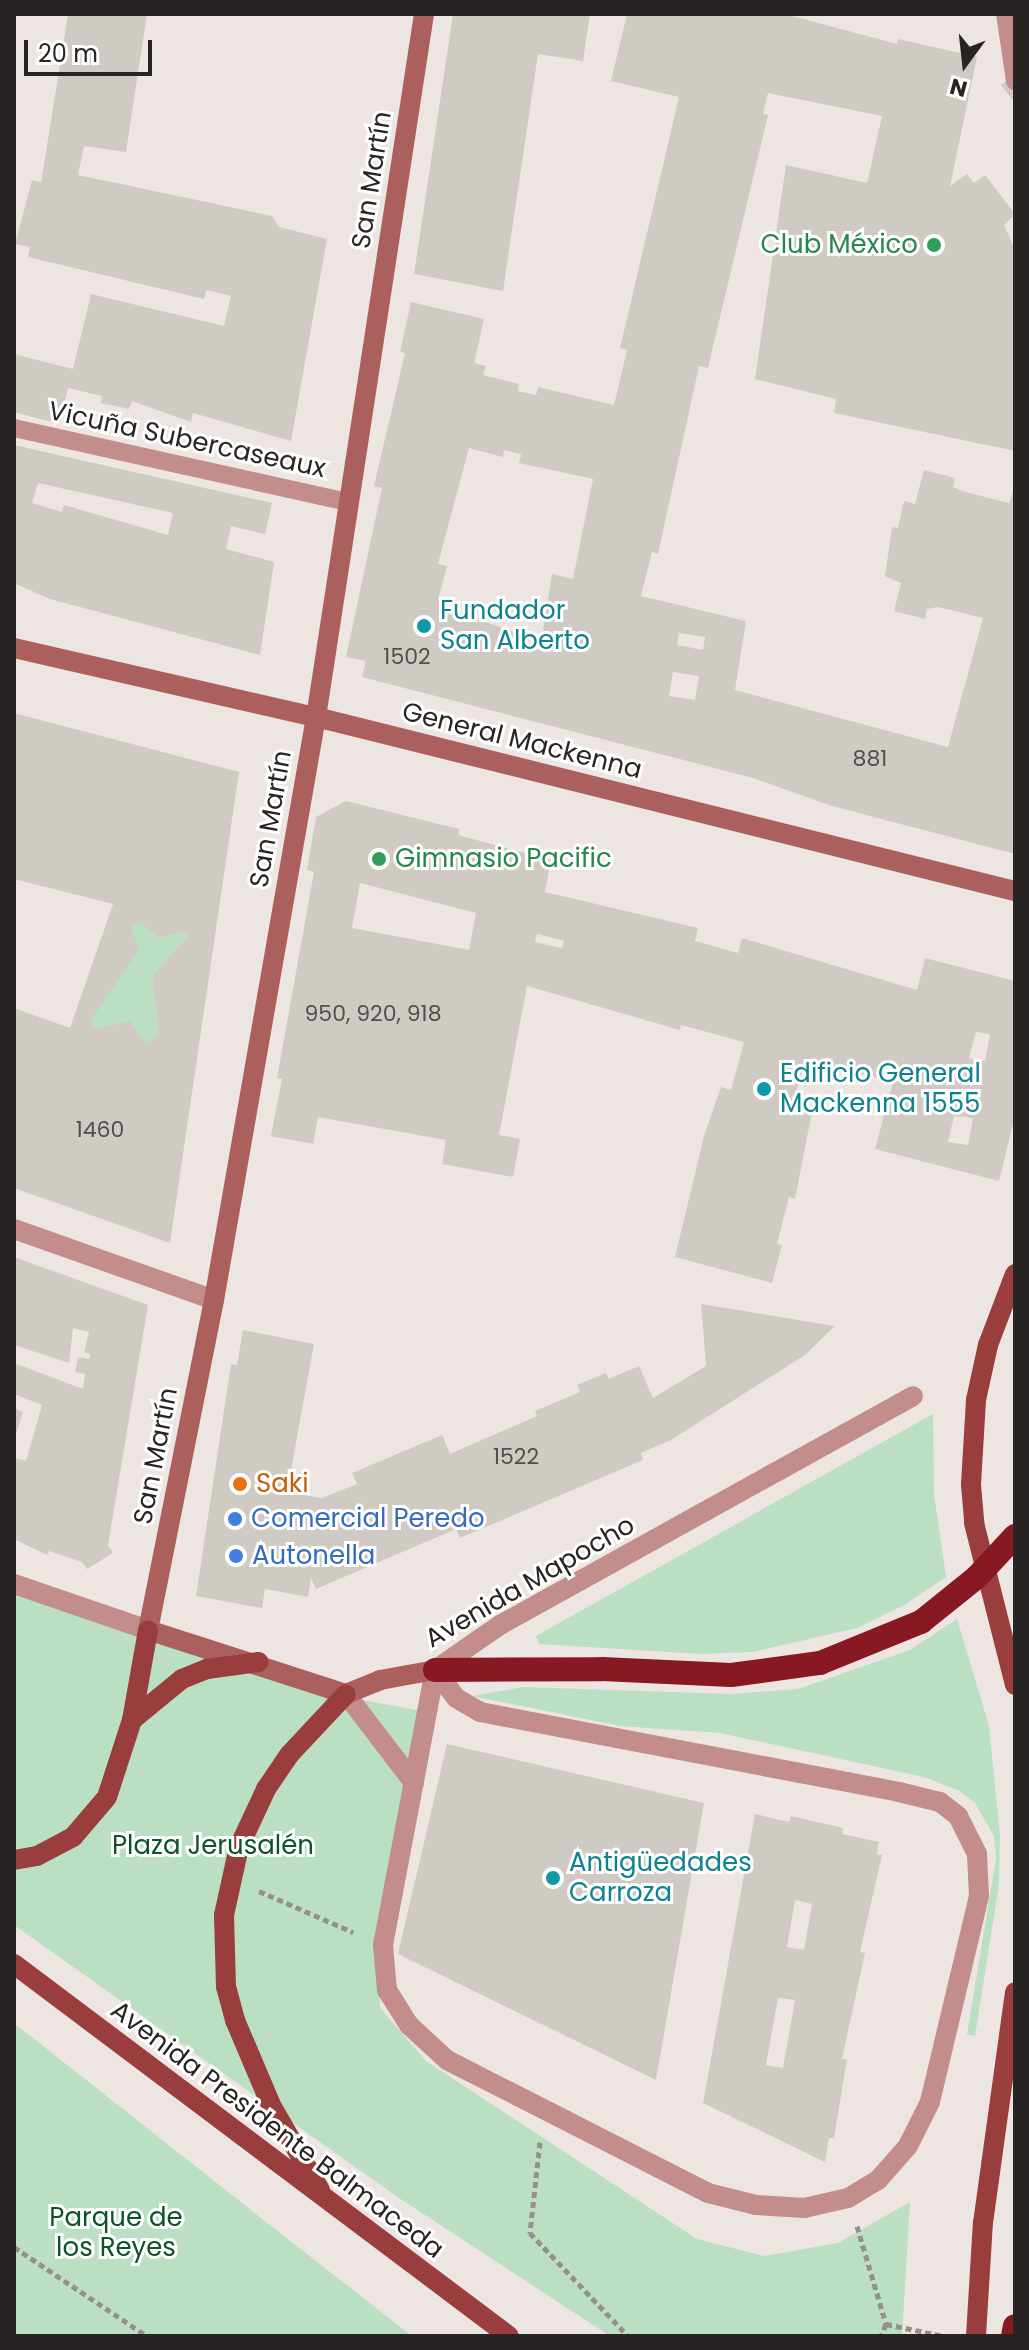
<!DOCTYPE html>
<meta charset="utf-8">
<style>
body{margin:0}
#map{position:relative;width:1029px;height:2350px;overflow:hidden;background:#ede5e1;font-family:Poppins,sans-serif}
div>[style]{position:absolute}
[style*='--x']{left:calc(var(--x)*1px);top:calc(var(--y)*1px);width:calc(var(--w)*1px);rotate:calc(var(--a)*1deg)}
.green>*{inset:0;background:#badfc3}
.building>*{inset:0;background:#d0cac5}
.path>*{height:5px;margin-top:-2.5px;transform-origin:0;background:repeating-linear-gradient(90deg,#958f8d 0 6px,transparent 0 10px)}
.lane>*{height:18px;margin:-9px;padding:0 9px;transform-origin:9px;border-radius:9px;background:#c28d8a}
.street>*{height:20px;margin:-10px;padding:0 10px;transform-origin:10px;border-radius:10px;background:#c28d8a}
.secondary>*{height:20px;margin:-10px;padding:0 10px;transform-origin:10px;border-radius:10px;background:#ac605d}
.primary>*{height:20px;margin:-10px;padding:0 10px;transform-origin:10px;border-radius:10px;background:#9a3d3d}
.highway>*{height:24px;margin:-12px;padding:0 12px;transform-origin:12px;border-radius:12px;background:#881821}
.dots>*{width:22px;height:22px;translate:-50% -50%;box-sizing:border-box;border:4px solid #fff;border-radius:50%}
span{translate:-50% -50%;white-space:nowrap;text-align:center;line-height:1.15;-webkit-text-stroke:6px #fff;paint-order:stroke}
.number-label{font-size:22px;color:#514e4c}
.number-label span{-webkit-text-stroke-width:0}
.street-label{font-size:26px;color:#272423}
.leisure-label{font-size:26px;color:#27864d}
.right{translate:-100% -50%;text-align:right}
.left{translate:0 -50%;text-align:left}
.culture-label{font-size:26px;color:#0d838f}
.food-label{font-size:26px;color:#c56008}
.shop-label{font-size:26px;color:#366cbe}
.park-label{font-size:26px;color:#0e522a}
.frame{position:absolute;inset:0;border:16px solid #272423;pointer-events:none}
.north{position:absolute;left:925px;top:24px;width:80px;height:80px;-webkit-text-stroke:6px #fff;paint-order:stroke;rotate:195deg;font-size:22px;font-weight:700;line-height:32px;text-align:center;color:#272423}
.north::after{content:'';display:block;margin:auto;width:28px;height:36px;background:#272423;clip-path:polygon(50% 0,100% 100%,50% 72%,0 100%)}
.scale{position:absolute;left:24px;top:40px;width:128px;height:36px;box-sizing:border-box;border:4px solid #272423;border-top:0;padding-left:10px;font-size:24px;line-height:28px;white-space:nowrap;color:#272423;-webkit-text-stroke:6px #fff;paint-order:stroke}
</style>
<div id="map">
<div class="green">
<i style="clip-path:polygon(139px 922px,159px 938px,185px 931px,188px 936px,152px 976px,159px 1035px,146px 1044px,95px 1029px,90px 1021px,131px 927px)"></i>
<i style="clip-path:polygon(933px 1414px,934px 1494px,946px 1577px,904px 1605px,857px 1628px,752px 1652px,700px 1654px,539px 1644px,536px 1636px)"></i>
<i style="clip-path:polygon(14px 1592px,340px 1696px,428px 1712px,379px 1924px,380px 2008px,426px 2061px,697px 2239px,764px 2256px,838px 2243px,910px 2202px,902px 2336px,610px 2336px,399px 2198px,14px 1925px)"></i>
<i style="clip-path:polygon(957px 1619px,989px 1726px,1000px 1834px,999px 1884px,975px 2036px,967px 2034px,996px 1858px,994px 1836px,975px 1803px,960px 1791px,924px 1777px,720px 1733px,620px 1726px,472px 1696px,523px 1687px,733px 1694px,798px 1689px,910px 1650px)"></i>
<i style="clip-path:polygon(14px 2023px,266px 2222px,412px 2336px,14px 2336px)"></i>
</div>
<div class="building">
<i style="clip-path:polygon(68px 14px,147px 14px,126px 152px,84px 146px,78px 175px,272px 216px,279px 227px,327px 239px,291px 441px,193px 413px,191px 422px,132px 401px,129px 409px,101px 403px,102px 396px,68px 388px,59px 424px,14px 412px,14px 354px,73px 369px,91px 294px,224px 326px,231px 296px,206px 290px,204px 299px,28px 257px,30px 247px,15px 244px,32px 180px,41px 182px,42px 177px)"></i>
<i style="clip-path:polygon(453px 14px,590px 14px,583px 61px,538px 54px,503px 291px,414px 274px)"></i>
<i style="clip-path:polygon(evenodd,627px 14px,785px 14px,897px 44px,898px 39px,977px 57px,950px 186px,967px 174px,974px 183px,985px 175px,1015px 214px,1004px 225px,1015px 250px,1015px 451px,834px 413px,836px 399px,755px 379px,786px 165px,867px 183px,882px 116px,768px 93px,763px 114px,768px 115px,708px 368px,699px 366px,658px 554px,652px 552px,641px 596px,746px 621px,735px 690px,948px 747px,983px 618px,938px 607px,927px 609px,925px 619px,894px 611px,901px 583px,885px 576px,892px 527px,898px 528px,904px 501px,915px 504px,924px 470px,955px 478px,953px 487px,962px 491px,1009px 503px,1015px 485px,1015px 854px,832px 806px,753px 778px,362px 677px,366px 661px,346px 657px,382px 488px,374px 486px,405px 353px,400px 352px,411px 302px,484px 319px,474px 363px,486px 366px,483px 375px,519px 384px,518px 391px,536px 395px,538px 387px,614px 405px,627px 350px,620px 348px,679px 97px,611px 81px,627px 14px,469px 448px,503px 457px,504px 450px,521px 454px,519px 463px,593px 479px,573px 579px,552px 574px,540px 650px,527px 646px,529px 637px,442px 607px,444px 601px,438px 600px,447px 566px,438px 564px,469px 448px,627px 14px,679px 633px,705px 637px,703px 650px,677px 645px,679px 633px,627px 14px,673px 672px,699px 676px,695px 700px,669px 696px,673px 672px)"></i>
<i style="clip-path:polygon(1015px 75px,1015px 103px,1001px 85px)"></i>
<i style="clip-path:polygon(evenodd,14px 445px,272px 503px,265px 534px,231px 526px,226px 549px,274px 562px,260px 655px,50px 599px,14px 583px,14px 445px,38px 483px,173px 513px,168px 535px,64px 505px,62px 512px,32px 503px,38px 483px)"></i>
<i style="clip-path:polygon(evenodd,14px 713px,239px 772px,170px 1243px,14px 1188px,14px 1008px,70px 1028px,113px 904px,14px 879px,14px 713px,139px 922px,159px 938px,185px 931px,188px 936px,152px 976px,159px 1035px,146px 1044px,130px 1021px,95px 1029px,90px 1021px,139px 950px,131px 927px,139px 922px)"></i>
<i style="clip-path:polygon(evenodd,346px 801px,459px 829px,458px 835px,551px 860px,545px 892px,698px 928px,695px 941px,738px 953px,742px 938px,917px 990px,925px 958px,1015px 981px,1015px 1116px,999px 1181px,875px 1149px,893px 1082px,805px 1059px,792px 1107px,812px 1112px,795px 1199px,789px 1197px,777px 1244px,782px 1245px,772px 1283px,675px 1257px,704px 1136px,721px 1087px,731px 1090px,744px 1042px,681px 1025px,680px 1030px,527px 986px,499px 1135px,520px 1139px,513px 1177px,442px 1164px,446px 1140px,318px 1117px,313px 1144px,271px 1136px,282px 1079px,277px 1078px,314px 872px,307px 870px,316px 817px,346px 801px,360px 883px,476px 913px,469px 950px,352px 928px,360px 883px,346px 801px,537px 934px,564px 941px,562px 948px,535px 942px,537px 934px,346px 801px,976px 1032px,990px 1034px,985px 1061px,969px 1058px,976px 1032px,346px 801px,954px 1116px,973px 1118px,968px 1145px,948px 1142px,954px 1116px)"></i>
<i style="clip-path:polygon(14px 1257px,148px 1305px,108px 1545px,113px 1553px,87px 1569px,82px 1562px,49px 1551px,47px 1555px,14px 1539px,14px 1458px,26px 1461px,42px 1405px,14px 1394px,14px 1363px,83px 1389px,85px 1374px,75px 1372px,78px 1357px,89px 1359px,90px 1354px,84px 1352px,89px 1332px,73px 1328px,69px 1363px,14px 1345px)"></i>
<i style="clip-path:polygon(701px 1304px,835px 1326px,805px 1355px,671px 1440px,641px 1453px,643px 1460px,460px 1538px,456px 1529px,316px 1589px,311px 1578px,308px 1597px,265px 1589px,262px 1608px,196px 1596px,231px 1364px,237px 1365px,243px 1330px,314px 1344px,287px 1492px,322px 1498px,357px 1484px,352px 1473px,442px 1435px,450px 1454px,537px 1416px,535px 1411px,580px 1392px,577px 1385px,606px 1373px,609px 1379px,639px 1366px,653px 1398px,706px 1366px)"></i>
<i style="clip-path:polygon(14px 1408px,23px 1412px,15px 1437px,14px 1437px)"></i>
<i style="clip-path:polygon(447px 1744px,704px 1803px,656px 2080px,398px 1954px)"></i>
<i style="clip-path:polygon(evenodd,755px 1814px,789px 1822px,791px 1816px,843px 1828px,842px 1834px,879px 1842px,877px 1854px,882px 1855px,860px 1952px,865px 1953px,842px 2059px,847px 2059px,834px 2138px,829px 2138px,825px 2162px,703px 2103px,755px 1814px,795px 1900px,812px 1904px,804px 1950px,787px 1947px,795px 1900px,755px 1814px,778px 1998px,795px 2000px,783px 2068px,766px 2065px,778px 1998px)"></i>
</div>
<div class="path">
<i style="--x:259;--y:1891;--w:103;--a:23.6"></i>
<i style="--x:540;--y:2142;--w:92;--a:96.3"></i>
<i style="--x:530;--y:2233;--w:142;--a:46.4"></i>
<i style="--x:857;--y:2226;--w:102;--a:73.5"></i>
<i style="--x:886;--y:2324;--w:13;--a:113"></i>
<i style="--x:14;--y:2247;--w:160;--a:33.8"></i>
<i style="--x:886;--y:2324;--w:59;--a:11.7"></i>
</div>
<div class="lane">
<i style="--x:1005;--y:14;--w:68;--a:81.5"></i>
<i style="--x:14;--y:428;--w:343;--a:12.5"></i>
</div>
<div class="street">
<i style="--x:14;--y:1229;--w:212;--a:19.5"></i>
<i style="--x:14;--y:1584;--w:142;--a:18.9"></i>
<i style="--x:435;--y:1670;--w:35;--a:53"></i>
<i style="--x:456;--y:1698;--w:28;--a:30"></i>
<i style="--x:480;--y:1712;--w:427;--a:10.8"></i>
<i style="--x:899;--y:1792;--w:42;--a:13.7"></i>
<i style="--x:940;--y:1802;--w:23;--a:38"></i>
<i style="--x:958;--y:1816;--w:42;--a:63.4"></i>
<i style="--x:977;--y:1854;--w:42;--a:87.3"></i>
<i style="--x:979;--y:1896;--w:212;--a:103.4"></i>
<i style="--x:930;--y:2102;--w:49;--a:116.6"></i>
<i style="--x:908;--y:2146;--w:45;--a:131.4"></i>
<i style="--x:878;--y:2180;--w:35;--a:149"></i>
<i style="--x:848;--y:2198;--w:45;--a:167.2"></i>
<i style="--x:804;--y:2208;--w:48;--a:-176.4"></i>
<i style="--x:756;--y:2205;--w:49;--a:-166"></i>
<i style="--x:708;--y:2193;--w:293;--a:-153"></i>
<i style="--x:447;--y:2060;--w:52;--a:-137.4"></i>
<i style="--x:409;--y:2025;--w:41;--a:-122.2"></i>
<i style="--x:387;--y:1990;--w:45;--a:-95.1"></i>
<i style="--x:383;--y:1945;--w:280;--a:-79.3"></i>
<i style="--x:435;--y:1670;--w:79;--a:-34.7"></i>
<i style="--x:500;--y:1625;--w:472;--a:-29"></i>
<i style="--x:346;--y:1694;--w:112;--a:52.6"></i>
</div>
<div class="secondary">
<i style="--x:424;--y:14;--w:711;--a:98.73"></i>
<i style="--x:316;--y:717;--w:592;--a:99.92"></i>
<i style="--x:214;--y:1300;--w:337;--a:101.3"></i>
<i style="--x:148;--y:1630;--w:208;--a:17.9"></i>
<i style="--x:346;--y:1694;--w:37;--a:-22"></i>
<i style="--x:380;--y:1680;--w:56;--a:-10.3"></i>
<i style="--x:14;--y:648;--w:310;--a:12.9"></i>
<i style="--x:316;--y:717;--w:720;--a:13.98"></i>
</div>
<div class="primary">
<i style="--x:1015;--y:1274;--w:76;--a:110.8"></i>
<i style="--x:988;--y:1345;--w:56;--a:102.3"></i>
<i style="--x:976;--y:1400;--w:85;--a:93.4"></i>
<i style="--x:971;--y:1485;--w:38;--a:85"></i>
<i style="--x:974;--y:1523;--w:167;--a:75.8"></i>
<i style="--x:132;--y:1720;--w:65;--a:-39.4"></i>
<i style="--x:182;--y:1679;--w:27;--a:-22"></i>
<i style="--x:207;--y:1669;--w:52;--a:-7.7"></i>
<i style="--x:14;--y:1860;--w:23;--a:-10"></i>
<i style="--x:37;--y:1856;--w:41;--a:-27.8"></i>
<i style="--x:73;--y:1837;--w:52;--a:-49.6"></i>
<i style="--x:107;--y:1797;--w:81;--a:-72"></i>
<i style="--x:132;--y:1720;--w:91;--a:-79.9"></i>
<i style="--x:14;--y:1964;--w:619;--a:36.93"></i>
<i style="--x:320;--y:2190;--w:98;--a:-120"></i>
<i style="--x:271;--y:2105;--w:92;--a:-113"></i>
<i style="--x:235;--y:2020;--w:34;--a:-105"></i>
<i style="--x:226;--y:1987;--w:72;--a:-91.6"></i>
<i style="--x:224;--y:1915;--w:70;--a:-77.6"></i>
<i style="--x:239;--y:1847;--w:64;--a:-65"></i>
<i style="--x:266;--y:1789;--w:41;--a:-55.9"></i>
<i style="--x:289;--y:1755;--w:83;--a:-46.9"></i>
<i style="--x:976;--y:2336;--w:113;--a:-86.5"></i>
<i style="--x:983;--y:2223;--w:233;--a:-82.1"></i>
</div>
<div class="highway">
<i style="--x:435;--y:1670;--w:167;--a:-0.3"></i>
<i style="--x:602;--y:1669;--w:129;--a:2.7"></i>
<i style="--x:731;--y:1675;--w:90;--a:-7.7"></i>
<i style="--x:820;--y:1663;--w:109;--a:-22.1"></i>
<i style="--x:921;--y:1622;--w:72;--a:-38.8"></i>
<i style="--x:977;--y:1577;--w:56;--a:-47.2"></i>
<i style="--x:1013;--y:2336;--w:10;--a:-79"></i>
</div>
<div class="dots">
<i style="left:934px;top:245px;background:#2e9e5b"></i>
<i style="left:424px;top:626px;background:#0f9aa8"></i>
<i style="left:379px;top:859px;background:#2e9e5b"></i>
<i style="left:764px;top:1089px;background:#0f9aa8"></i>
<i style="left:240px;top:1484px;background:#e8710a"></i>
<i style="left:235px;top:1519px;background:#3f7fe0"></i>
<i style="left:236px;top:1556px;background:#3f7fe0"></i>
<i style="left:553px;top:1878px;background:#0f9aa8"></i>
</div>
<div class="number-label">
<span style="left:407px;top:657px">1502</span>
<span style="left:870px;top:759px">881</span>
<span style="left:373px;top:1014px">950, 920, 918</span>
<span style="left:100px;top:1130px">1460</span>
<span style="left:516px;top:1457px">1522</span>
</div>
<div class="street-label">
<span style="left:372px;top:180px;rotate:-81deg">San Martín</span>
<span style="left:187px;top:440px;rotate:12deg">Vicuña Subercaseaux</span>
<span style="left:522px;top:741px;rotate:14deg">General Mackenna</span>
<span style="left:271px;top:819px;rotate:-80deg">San Martín</span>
<span style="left:156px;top:1456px;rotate:-79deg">San Martín</span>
<span style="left:530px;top:1582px;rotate:-30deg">Avenida Mapocho</span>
<span style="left:277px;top:2130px;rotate:37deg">Avenida Presidente Balmaceda</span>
</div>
<div class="leisure-label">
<span class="right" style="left:918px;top:245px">Club México</span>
<span class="left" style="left:395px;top:859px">Gimnasio Pacific</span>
</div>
<div class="culture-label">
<span class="left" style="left:440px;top:626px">Fundador<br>San Alberto</span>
<span class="left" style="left:780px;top:1089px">Edificio General<br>Mackenna 1555</span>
<span class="left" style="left:569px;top:1878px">Antigüedades<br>Carroza</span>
</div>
<div class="food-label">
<span class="left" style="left:256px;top:1484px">Saki</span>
</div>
<div class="shop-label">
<span class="left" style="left:251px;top:1519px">Comercial Peredo</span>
<span class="left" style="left:252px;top:1556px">Autonella</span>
</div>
<div class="park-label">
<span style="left:213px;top:1846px">Plaza Jerusalén</span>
<span style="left:116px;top:2233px">Parque de<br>los Reyes</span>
</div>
<div class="frame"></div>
<div class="north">N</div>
<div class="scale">20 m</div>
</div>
